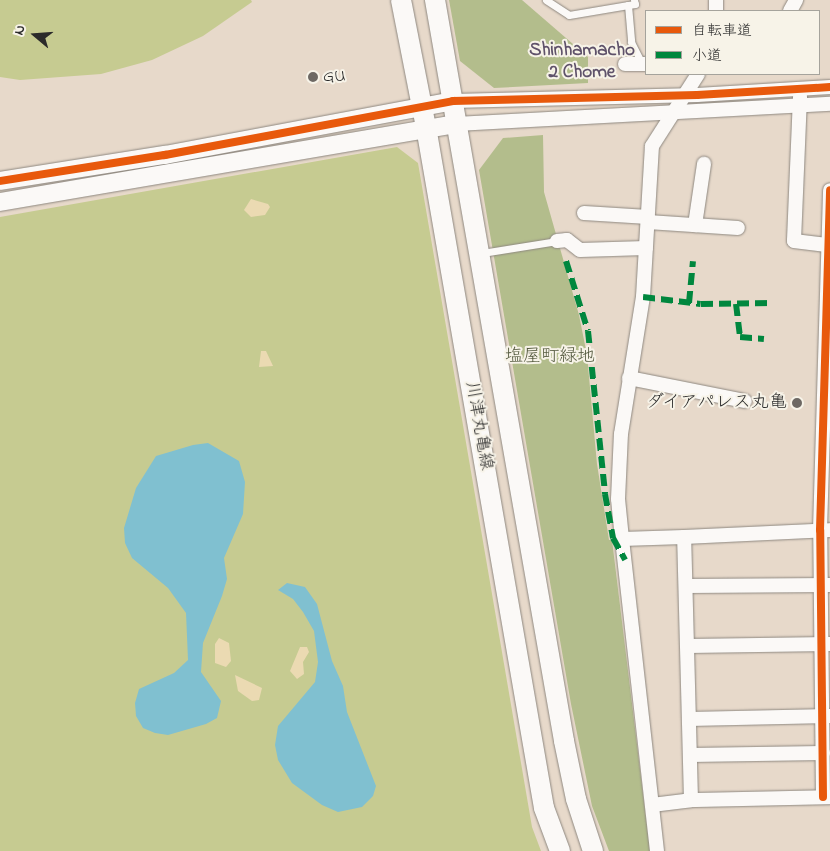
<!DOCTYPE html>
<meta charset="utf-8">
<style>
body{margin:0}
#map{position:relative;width:830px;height:851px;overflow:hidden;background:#e7d9ca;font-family:"Indie Flower","Klee One",sans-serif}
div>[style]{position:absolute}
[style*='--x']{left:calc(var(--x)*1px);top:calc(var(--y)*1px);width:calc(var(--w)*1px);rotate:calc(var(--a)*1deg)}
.green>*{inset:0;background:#c6cb91}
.forest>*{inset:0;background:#b3bd8c}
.sand>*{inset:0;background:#ebdab2}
.water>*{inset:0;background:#80c0d0}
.roads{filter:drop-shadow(0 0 1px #8e8880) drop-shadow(0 0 1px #8e8880)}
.service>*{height:7px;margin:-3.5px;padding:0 3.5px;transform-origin:3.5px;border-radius:3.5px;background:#fbf9f7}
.minor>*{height:14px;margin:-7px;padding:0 7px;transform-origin:7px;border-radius:7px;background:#fbf9f7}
.tertiary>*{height:18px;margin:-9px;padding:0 9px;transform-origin:9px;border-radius:9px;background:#fbf9f7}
.secondary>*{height:20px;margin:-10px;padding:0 10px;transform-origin:10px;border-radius:10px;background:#fbf9f7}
.quiet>*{height:6px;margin-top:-3px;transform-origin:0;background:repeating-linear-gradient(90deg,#00873e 0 12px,transparent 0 18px)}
.cycleway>*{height:8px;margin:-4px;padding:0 4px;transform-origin:4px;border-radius:4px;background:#e8590c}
.dots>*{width:14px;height:14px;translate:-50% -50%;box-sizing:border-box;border:2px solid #f7f3e8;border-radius:50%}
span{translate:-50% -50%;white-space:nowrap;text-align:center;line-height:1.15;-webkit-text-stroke:4px #f7f3e8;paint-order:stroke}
.poi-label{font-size:18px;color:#2b2b2b}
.left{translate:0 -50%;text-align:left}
.right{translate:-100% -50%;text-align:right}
.park-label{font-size:18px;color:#51573c}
.street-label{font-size:18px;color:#2b2b2b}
.neighbourhood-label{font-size:19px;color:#5f526a;font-weight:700}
.legend{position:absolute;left:645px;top:10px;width:175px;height:65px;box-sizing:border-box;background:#f7f3e8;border:1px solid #a5a39c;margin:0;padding:6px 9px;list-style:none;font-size:15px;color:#2b2b2b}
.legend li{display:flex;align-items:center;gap:10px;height:25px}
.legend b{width:25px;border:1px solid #a5a39c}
.north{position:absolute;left:10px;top:10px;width:50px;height:50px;-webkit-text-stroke:4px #f7f3e8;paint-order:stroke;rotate:288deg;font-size:14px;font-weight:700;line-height:20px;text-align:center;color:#2b2b2b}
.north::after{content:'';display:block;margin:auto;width:18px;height:22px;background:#2b2b2b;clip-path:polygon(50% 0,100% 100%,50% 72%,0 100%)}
</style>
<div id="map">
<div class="green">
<i style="clip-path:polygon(0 0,251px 0,252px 2px,203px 36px,152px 60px,101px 74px,20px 80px,0 77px)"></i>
<i style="clip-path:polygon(397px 147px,418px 163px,532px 827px,541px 851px,0 851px,0 217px)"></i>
</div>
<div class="forest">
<i style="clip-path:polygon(449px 0,522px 0,588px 57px,588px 83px,494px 88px,460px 61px)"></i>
<i style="clip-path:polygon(543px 135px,544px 192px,579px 315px,587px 355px,597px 464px,609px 540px,612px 540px,650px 851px,609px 851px,592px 806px,571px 704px,479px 170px,503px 138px)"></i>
</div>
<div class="sand">
<i style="clip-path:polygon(251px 199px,268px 204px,270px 207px,265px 215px,251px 217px,244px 210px)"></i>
<i style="clip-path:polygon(261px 351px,266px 351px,273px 366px,259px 367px)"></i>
<i style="clip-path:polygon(219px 638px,229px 643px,231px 661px,226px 667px,215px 663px,215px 644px)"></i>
<i style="clip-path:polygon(300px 647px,307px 647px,309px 652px,303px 662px,304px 674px,297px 679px,290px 671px)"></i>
<i style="clip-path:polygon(235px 675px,262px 688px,259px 700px,252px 701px,238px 691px)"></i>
</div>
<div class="water">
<i style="clip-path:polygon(208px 443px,239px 461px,245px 482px,243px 514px,224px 558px,227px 579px,222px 596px,203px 643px,201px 672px,221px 701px,217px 718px,206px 724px,168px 735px,155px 733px,143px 728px,136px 716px,135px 703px,139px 689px,174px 673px,188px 660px,186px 613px,168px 588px,132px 558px,125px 543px,124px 528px,136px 488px,156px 456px,193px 445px)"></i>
<i style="clip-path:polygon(287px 583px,305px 587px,317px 604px,332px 661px,343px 686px,347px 712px,376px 786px,373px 796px,362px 807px,338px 812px,322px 805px,292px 783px,278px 760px,275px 745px,278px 726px,315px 682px,318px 662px,314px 631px,303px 612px,293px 599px,278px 590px)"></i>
</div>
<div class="roads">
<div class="service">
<i style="--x:546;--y:0;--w:27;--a:33"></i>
<i style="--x:569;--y:15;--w:60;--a:-9.6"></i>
<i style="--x:634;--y:0;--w:4;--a:76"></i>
<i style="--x:635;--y:4;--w:7;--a:172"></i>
<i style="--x:628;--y:5;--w:37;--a:85"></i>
<i style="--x:631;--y:42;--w:25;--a:63"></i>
<i style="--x:482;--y:253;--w:76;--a:-9.1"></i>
</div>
<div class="minor">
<i style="--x:716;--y:11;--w:11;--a:-90"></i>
<i style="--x:790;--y:11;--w:13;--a:-61"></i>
<i style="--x:625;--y:64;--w:21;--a:0"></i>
<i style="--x:800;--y:97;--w:144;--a:92.4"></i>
<i style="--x:794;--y:241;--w:33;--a:7"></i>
<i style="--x:453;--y:101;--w:244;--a:-1.4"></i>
<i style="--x:697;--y:95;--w:133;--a:-3.4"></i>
<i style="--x:456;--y:124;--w:375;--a:-3.1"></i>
<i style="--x:584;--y:213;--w:64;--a:3.6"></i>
<i style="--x:648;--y:222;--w:90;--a:3.8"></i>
<i style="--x:695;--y:225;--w:62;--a:-81.6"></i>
<i style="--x:557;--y:241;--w:10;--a:-6"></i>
<i style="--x:567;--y:240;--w:16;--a:38"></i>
<i style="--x:580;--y:250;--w:66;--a:-1.7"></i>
<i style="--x:629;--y:378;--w:118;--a:11.2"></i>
<i style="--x:622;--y:539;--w:40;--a:-95.7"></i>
<i style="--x:618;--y:499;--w:65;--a:-87.4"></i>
<i style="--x:621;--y:434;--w:139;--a:-80.9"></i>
<i style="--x:643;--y:297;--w:151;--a:-86.6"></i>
<i style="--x:652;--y:146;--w:85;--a:-57.4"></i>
<i style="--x:686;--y:586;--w:144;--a:-0.4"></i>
<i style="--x:688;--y:646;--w:142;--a:-0.8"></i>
<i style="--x:689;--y:719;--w:141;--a:-1.2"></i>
<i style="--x:690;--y:755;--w:133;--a:-0.9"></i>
<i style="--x:823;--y:797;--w:267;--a:-90.6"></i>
<i style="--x:820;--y:530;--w:340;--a:-88.3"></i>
<i style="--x:691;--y:800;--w:263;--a:-91.5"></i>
<i style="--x:684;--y:537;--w:146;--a:-2.7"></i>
<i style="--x:652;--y:805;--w:39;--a:-7"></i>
<i style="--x:691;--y:800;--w:139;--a:-1.2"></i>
<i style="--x:657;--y:851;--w:314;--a:-96.4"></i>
<i style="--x:622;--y:539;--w:62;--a:-1.8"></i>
</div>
<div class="tertiary">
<i style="--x:0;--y:181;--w:167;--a:-9"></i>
<i style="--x:165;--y:155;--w:293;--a:-10.6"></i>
<i style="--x:0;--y:202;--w:463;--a:-9.7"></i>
</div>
<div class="secondary">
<i style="--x:401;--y:0;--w:129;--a:78.9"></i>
<i style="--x:426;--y:127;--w:691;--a:80.17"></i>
<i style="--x:544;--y:808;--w:46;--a:69.6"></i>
<i style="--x:435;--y:0;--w:752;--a:80.12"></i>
<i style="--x:564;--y:741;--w:59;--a:78.3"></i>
<i style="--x:576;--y:799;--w:55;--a:71.9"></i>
</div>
</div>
<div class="quiet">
<i style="--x:566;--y:261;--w:73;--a:72.6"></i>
<i style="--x:588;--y:331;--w:164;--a:84"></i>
<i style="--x:605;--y:494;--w:45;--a:79.7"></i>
<i style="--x:613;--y:538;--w:25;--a:61"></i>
<i style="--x:643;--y:297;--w:58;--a:6.9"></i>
<i style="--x:701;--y:304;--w:72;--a:-0.8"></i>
<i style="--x:689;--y:303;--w:42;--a:-84.6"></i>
<i style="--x:736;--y:304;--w:33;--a:83"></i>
<i style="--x:740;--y:337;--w:24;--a:5"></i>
</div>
<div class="cycleway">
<i style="--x:0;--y:181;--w:167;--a:-9"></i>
<i style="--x:165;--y:155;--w:293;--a:-10.6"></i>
<i style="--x:453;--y:101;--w:244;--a:-1.4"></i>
<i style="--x:697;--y:95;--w:133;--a:-3.4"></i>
<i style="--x:823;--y:797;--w:267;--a:-90.6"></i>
<i style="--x:820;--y:530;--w:340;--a:-88.3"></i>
</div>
<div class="dots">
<i style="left:313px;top:77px;background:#6d6863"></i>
<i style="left:797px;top:403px;background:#6d6863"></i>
</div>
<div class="poi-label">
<span class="left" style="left:323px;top:77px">GU</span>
<span class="right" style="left:787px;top:403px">ダイアパレス丸亀</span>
</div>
<div class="park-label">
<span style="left:550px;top:357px">塩屋町緑地</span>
</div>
<div class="street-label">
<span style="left:478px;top:426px;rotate:80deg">川津丸亀線</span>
</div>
<div class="neighbourhood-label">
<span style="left:582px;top:62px">Shinhamacho<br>2 Chome</span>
</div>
<ul class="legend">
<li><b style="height:6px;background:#e8590c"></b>自転車道</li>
<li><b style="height:6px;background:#00873e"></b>小道</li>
</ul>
<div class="north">N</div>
</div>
